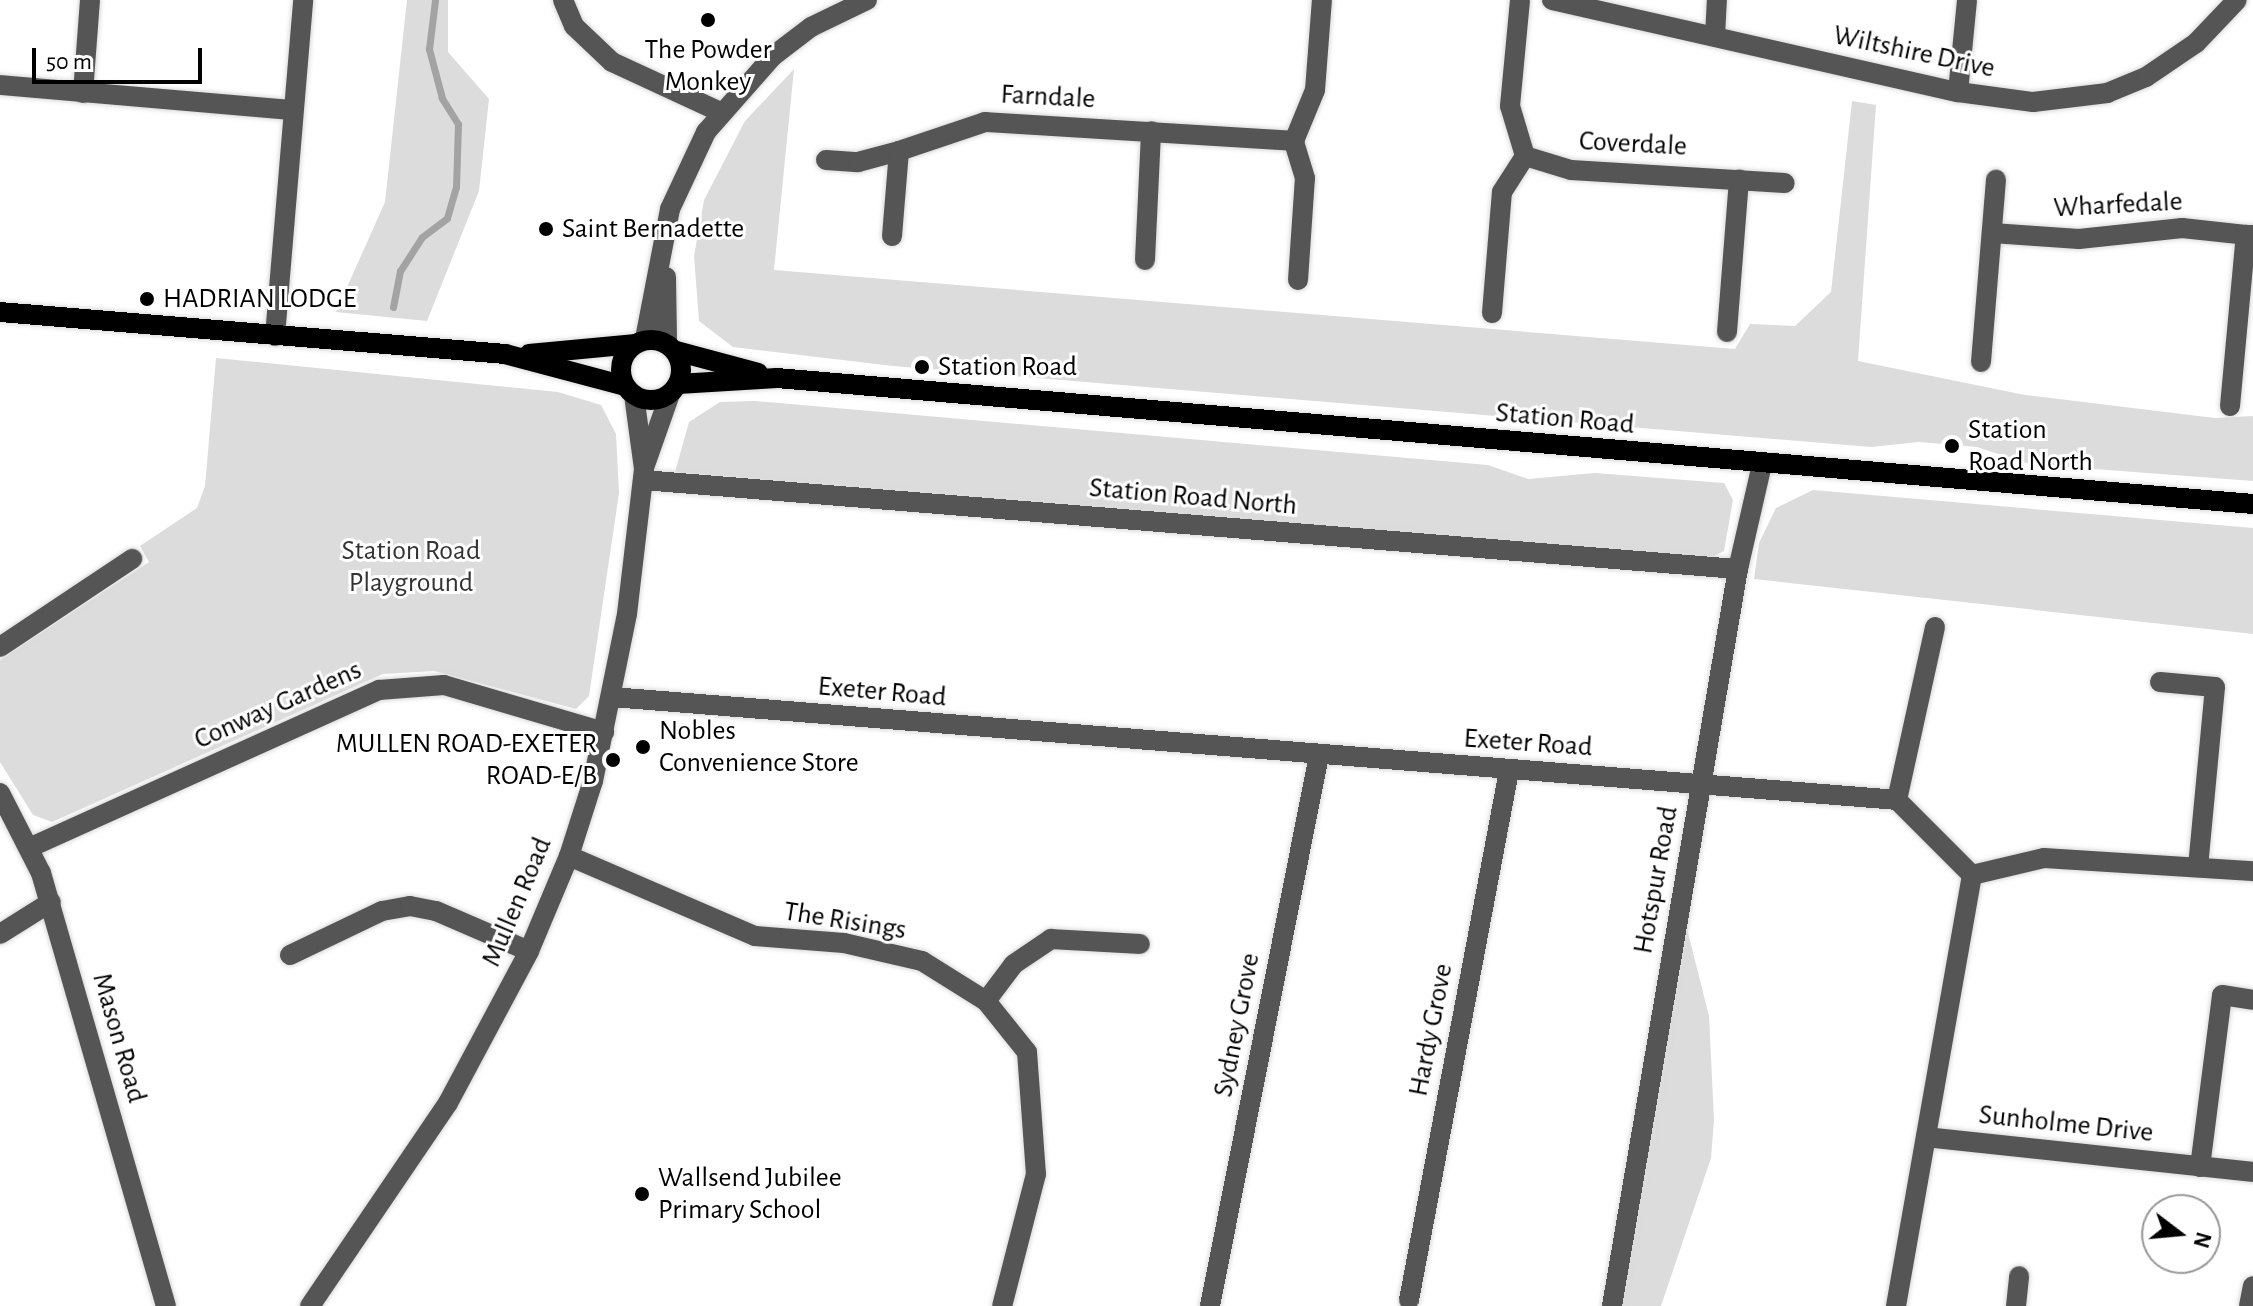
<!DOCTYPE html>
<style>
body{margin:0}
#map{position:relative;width:2253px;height:1306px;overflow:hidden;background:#fff;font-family:"Alegreya Sans",sans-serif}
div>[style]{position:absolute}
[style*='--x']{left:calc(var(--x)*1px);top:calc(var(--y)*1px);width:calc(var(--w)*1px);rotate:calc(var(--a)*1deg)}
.green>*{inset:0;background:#dcdcdc}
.stream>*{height:7px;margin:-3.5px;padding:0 3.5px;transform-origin:3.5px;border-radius:3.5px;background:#a3a3a3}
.roads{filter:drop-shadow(0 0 2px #dbdbdb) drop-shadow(0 0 2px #dbdbdb)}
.minor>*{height:20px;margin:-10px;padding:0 10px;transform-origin:10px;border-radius:10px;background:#555}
.major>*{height:20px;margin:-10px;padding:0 10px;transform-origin:10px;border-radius:10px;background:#000}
.major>.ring{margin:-10px;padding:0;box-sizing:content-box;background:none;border:20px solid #000;border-radius:50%}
.dots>*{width:22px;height:22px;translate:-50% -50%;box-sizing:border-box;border:4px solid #fff;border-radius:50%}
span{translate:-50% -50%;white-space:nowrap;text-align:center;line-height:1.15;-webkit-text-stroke:6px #fff;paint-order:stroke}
.poi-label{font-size:28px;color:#000}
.left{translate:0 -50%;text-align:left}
.right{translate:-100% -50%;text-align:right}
.street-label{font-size:28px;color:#000}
.park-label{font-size:28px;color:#333}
.north{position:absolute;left:2141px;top:1194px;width:80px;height:80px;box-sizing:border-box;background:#fff;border:2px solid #999;border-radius:50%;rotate:106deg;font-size:22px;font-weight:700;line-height:32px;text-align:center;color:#000}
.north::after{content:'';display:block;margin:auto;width:28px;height:36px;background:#000;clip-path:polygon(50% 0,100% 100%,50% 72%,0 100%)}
.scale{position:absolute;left:32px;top:48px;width:170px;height:36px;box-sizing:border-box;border:4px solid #000;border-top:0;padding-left:10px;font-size:24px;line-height:28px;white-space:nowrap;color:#000;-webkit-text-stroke:6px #fff;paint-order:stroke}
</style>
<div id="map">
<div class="green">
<i style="clip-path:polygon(407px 0,448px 0,448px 52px,489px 99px,479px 191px,427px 321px,336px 312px,385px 202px)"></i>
<i style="clip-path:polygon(794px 69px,774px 270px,1735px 349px,1750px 324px,1795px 326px,1831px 292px,1852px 101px,1876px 105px,1858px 361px,2025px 395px,2215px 418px,2253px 416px,2253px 481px,2029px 464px,1977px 447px,1919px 442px,1871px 447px,893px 366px,733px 347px,699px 321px,694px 256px,704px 200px,745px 121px)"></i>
<i style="clip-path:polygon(216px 358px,558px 392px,601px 405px,616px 434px,619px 493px,589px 696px,576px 709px,434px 671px,383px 674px,52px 822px,33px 815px,0 762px,0 660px,149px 562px,140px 546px,197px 508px,205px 486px)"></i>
<i style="clip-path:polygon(755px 401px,1488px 465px,1528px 479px,1595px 473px,1724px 483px,1733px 500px,1724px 551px,1710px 558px,675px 472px,689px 422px,720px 402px)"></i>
<i style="clip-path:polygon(1813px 490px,2253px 528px,2253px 634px,1754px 579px,1759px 543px,1776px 508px)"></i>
<i style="clip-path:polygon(1687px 929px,1709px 1016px,1714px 1120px,1711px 1158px,1661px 1306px,1619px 1306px)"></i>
</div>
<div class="stream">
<i style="--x:393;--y:307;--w:37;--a:-79"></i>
<i style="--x:400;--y:271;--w:40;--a:-57.1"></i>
<i style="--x:422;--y:237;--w:31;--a:-37"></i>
<i style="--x:447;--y:218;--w:32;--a:-74"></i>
<i style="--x:456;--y:187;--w:63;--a:-88.2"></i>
<i style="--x:458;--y:124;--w:31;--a:-122"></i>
<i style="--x:442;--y:98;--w:51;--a:-104.9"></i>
<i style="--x:429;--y:49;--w:49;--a:-83"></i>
</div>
<div class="roads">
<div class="minor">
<i style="--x:563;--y:0;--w:28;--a:67"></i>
<i style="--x:574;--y:26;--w:52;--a:43.5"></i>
<i style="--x:612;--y:62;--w:119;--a:24.8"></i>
<i style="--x:1552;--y:0;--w:416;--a:12.8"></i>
<i style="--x:1958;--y:92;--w:76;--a:7.6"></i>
<i style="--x:2033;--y:102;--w:75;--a:-6.9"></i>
<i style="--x:2107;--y:93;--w:42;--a:-22.3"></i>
<i style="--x:2146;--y:77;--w:60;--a:-34.2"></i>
<i style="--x:2196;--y:43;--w:59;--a:-46.4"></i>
<i style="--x:1715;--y:36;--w:36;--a:-87"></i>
<i style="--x:0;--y:85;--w:294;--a:4.9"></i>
<i style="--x:1958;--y:92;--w:92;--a:-84.4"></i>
<i style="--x:83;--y:93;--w:93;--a:-85.7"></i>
<i style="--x:1525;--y:156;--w:48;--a:16.9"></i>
<i style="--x:1571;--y:170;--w:214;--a:3.5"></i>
<i style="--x:826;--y:160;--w:32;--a:4"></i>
<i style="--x:858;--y:162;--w:42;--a:-15"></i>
<i style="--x:1992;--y:233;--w:87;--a:3.9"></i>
<i style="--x:2079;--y:239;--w:104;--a:-6.1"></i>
<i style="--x:2182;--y:228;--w:64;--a:6.2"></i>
<i style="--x:892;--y:236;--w:85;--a:-85.3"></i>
<i style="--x:899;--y:151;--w:91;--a:-18.6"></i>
<i style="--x:985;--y:122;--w:310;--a:3.5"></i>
<i style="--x:1145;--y:260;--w:129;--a:-87.3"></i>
<i style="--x:666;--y:277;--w:66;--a:89.1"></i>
<i style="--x:1298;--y:280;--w:102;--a:-86.1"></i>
<i style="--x:1305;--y:178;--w:39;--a:-107"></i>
<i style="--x:1294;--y:141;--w:55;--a:-67.6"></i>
<i style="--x:1315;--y:90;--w:90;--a:-85.6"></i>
<i style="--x:1492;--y:313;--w:121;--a:-85.3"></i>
<i style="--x:1502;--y:192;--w:43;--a:-57.4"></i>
<i style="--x:1525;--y:156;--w:52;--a:-106.7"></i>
<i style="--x:1510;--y:106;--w:106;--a:-84.6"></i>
<i style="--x:1727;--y:332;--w:153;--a:-85.5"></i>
<i style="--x:275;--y:336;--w:337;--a:-85.2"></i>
<i style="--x:645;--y:339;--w:132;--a:-79.1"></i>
<i style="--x:670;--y:209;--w:85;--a:-64.9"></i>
<i style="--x:706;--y:132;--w:101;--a:-48.6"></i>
<i style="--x:773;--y:56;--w:48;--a:-37.3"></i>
<i style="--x:811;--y:27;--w:62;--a:-25.7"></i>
<i style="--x:1981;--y:362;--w:183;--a:-85.3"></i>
<i style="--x:2230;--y:406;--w:172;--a:-84.7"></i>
<i style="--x:2246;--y:235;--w:7;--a:0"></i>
<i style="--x:645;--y:465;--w:75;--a:-70.6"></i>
<i style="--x:643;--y:480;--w:1099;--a:4.65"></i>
<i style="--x:0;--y:647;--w:159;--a:-33.7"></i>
<i style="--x:2160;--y:682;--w:55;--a:5.2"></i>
<i style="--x:2215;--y:687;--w:181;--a:95.4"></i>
<i style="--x:612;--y:697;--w:1289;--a:4.58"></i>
<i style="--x:1897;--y:800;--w:106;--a:45"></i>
<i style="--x:1972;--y:875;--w:438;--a:100"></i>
<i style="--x:0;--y:793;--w:90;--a:62.9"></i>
<i style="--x:41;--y:873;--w:451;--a:73.9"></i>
<i style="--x:1897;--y:800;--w:177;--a:-77.6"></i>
<i style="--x:31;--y:847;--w:382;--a:-24.3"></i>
<i style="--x:379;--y:690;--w:65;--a:-4.4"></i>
<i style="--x:444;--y:685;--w:167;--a:16.4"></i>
<i style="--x:569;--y:856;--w:202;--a:23.3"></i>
<i style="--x:755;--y:936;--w:89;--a:4.5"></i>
<i style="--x:844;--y:943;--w:80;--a:13"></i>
<i style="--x:922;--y:961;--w:75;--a:32"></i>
<i style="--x:986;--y:1001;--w:65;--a:51.2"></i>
<i style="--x:1027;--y:1052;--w:122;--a:85.8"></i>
<i style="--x:1036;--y:1174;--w:136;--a:104.4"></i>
<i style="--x:1972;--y:875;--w:74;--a:-13.3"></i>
<i style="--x:2044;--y:858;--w:209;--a:3.6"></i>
<i style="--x:0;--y:934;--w:60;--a:-32.1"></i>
<i style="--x:290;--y:955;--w:102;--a:-25.6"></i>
<i style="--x:382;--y:911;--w:28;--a:-10"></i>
<i style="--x:410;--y:906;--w:26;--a:11"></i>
<i style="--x:436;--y:911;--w:101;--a:23.3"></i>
<i style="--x:986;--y:1001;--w:46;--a:-52.9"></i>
<i style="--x:1014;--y:964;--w:45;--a:-34"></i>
<i style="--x:1051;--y:939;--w:89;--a:3.2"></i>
<i style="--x:1926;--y:1137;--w:329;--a:6.1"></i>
<i style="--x:2200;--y:1167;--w:173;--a:-82.7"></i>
<i style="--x:2222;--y:995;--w:30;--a:9"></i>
<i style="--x:1409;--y:1300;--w:538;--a:-79.3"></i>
<i style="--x:310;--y:1306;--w:245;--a:-55.8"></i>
<i style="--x:448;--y:1103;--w:172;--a:-61.9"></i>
<i style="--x:529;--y:951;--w:103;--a:-67.2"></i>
<i style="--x:569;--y:856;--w:79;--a:-72.3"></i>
<i style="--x:593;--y:781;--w:170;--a:-78.5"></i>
<i style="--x:627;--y:614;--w:146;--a:-83.3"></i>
<i style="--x:644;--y:469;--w:75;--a:-97.7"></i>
<i style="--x:1210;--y:1306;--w:562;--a:-78.81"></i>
<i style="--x:1612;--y:1306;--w:748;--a:-80.3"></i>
<i style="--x:1738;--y:569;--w:108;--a:-77.1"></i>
<i style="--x:2016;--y:1306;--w:30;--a:-84"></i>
<i style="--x:2249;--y:1306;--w:20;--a:-79"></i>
</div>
<div class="major">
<i style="--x:0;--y:312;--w:507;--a:4.75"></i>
<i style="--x:505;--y:354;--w:124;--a:14.9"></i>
<i class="ring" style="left:621px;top:340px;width:40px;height:40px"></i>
<i style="--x:676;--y:351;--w:85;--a:15"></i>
<i style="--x:529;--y:354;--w:105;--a:-5.4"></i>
<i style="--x:678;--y:384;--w:99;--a:-3.5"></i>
<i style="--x:777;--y:378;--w:1481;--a:4.88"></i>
</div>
</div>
<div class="dots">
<i style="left:708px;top:20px;background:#000"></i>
<i style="left:546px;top:229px;background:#000"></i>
<i style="left:147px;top:299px;background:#000"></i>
<i style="left:922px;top:367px;background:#000"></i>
<i style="left:1952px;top:446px;background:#000"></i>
<i style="left:643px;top:747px;background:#000"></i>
<i style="left:613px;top:760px;background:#000"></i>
<i style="left:642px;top:1194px;background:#000"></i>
</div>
<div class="poi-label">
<span style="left:708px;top:66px">The Powder<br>Monkey</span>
<span class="left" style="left:562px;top:229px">Saint Bernadette</span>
<span class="left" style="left:163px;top:299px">HADRIAN LODGE</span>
<span class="left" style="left:938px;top:367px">Station Road</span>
<span class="left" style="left:1968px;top:446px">Station<br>Road North</span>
<span class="left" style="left:659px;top:747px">Nobles<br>Convenience Store</span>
<span class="right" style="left:597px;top:760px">MULLEN ROAD-EXETER<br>ROAD-E/B</span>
<span class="left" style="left:658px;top:1194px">Wallsend Jubilee<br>Primary School</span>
</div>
<div class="street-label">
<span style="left:1914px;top:52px;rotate:12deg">Wiltshire Drive</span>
<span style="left:1048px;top:97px;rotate:3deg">Farndale</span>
<span style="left:1633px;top:144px;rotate:3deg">Coverdale</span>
<span style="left:2118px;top:205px;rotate:-3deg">Wharfedale</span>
<span style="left:1565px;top:419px;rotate:5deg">Station Road</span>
<span style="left:1193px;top:497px;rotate:5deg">Station Road North</span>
<span style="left:882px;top:692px;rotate:5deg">Exeter Road</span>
<span style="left:278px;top:705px;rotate:-24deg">Conway Gardens</span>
<span style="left:1528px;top:743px;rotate:4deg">Exeter Road</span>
<span style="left:1656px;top:880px;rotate:-80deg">Hotspur Road</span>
<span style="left:517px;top:902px;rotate:-67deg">Mullen Road</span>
<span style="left:845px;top:921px;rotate:9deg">The Risings</span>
<span style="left:1237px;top:1025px;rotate:-79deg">Sydney Grove</span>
<span style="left:1431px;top:1030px;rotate:-79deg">Hardy Grove</span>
<span style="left:119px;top:1038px;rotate:74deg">Mason Road</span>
<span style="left:2066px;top:1124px;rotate:6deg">Sunholme Drive</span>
</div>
<div class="park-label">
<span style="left:411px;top:567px">Station Road<br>Playground</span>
</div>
<div class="north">N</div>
<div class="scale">50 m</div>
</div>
